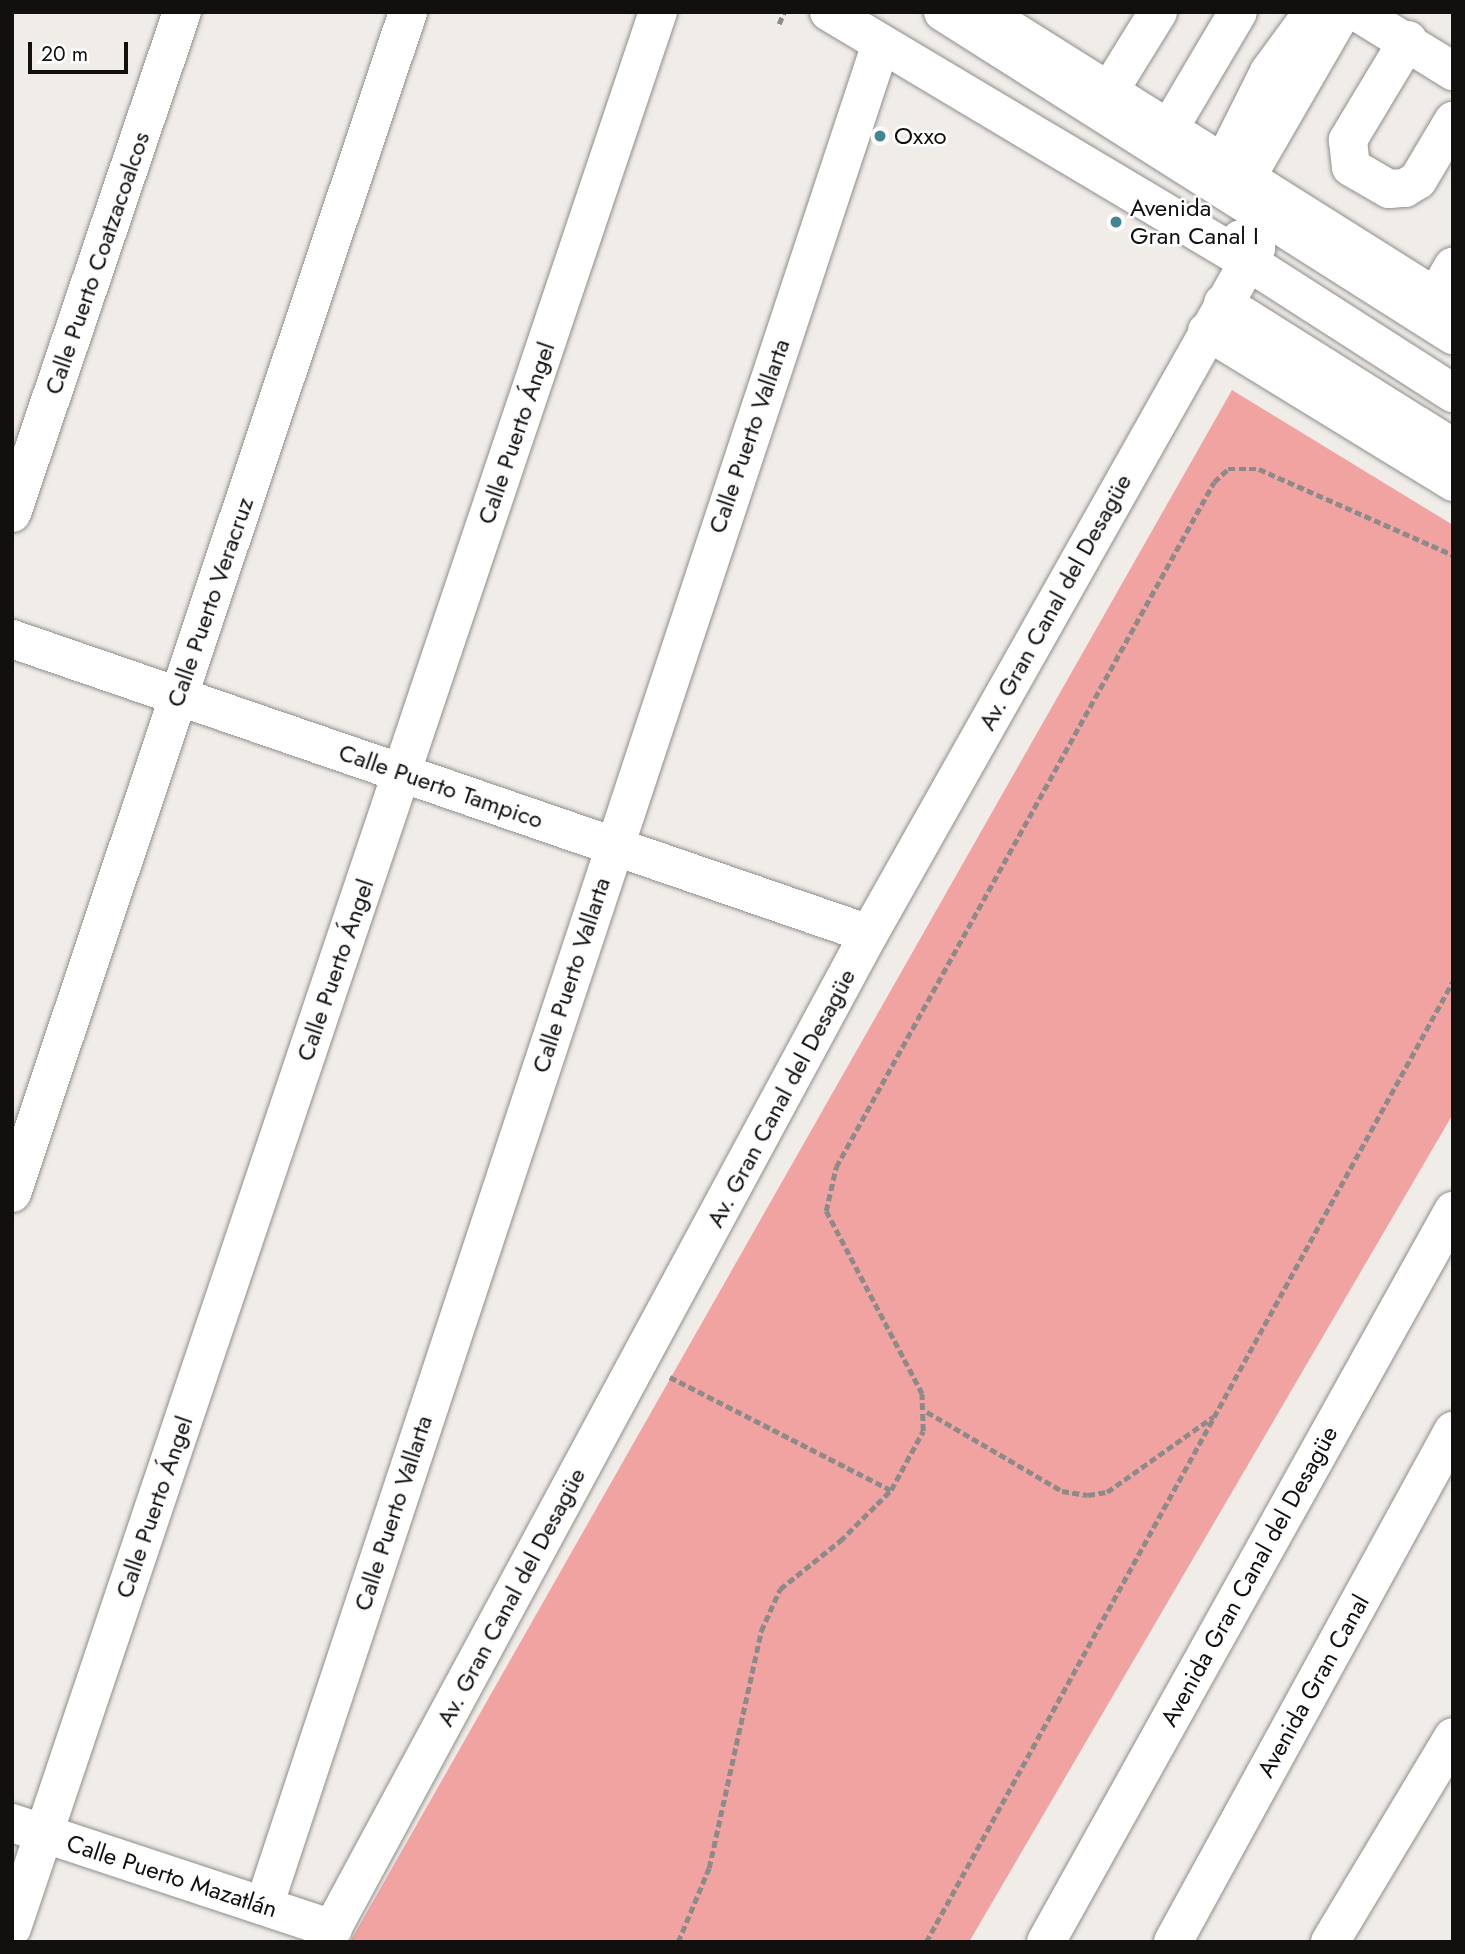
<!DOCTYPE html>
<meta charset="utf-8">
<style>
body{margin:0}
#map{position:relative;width:1465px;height:1954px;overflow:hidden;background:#f0ede9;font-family:Jost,sans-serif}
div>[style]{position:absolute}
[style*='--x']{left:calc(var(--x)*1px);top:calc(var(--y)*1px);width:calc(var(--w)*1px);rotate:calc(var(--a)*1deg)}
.green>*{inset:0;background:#f1a3a2}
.path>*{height:4.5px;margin-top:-2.25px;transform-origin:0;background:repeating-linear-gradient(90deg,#8d8b89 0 7px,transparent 0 10.5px)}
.roads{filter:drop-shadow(0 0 2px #908d8a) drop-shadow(0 0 2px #908d8a)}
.minor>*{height:38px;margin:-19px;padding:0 19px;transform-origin:19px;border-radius:19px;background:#fff}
.major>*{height:38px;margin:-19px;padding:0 19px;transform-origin:19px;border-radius:19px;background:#fff}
.dots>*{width:19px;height:19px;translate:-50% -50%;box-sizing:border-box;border:4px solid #fff;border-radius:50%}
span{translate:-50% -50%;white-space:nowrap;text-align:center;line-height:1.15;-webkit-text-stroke:5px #fff;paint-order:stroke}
.poi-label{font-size:24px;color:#11100f}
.left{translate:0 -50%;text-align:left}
.street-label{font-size:24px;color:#11100f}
.frame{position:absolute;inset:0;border:14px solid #11100f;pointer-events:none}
.scale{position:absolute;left:28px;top:42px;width:100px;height:32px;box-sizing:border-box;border:4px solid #11100f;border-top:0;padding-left:9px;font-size:21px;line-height:24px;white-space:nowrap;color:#11100f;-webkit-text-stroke:5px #fff;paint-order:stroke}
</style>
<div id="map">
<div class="green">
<i style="clip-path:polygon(1232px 390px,1453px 525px,1453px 1114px,969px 1942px,350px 1942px)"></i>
</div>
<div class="path">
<i style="--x:779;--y:24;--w:13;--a:-67"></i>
<i style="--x:670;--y:1377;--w:248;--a:27.1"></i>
<i style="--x:927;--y:1412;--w:156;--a:30.3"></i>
<i style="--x:1062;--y:1491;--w:26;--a:9"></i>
<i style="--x:1088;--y:1495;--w:19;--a:-9"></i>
<i style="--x:1107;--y:1492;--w:130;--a:-35.3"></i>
<i style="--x:678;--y:1942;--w:80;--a:-67.3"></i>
<i style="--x:709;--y:1868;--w:243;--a:-77.6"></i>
<i style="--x:761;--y:1631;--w:46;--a:-65.7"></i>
<i style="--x:780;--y:1589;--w:77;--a:-38.7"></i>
<i style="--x:840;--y:1541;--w:72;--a:-45"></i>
<i style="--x:891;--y:1490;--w:67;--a:-61.5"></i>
<i style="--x:923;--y:1431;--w:37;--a:-92"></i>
<i style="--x:922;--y:1394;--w:207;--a:-117.7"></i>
<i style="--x:826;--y:1211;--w:45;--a:-77.2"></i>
<i style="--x:836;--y:1167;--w:782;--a:-61.11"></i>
<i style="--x:1214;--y:482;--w:19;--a:-43"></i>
<i style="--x:1228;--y:469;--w:31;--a:0"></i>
<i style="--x:1259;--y:469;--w:212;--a:23.9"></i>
<i style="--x:926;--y:1942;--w:1096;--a:-61.26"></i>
</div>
<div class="roads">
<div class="minor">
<i style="--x:943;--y:12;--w:604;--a:32.35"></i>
<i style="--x:1357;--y:12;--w:113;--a:31.6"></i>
<i style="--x:1408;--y:40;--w:117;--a:121"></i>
<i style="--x:1348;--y:140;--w:27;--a:84"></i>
<i style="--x:1351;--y:167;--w:44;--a:30.1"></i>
<i style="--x:1389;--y:189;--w:16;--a:-4"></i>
<i style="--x:1405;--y:188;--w:15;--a:-32"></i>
<i style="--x:1418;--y:180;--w:69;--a:-59.3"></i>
<i style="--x:1108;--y:93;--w:95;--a:-58.3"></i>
<i style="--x:1167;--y:132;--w:139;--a:-59.4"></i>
<i style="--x:1222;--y:166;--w:105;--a:-63.4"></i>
<i style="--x:1269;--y:72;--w:74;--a:-53.7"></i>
<i style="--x:1245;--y:180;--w:194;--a:-60"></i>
<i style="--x:1436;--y:296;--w:34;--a:-60"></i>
<i style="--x:1223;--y:303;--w:272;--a:32.2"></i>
<i style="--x:1207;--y:331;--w:289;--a:31.5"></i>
<i style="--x:12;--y:513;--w:529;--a:-71.26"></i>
<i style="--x:12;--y:639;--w:906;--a:18.99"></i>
<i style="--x:12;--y:1193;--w:1246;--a:-71.46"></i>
<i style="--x:12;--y:1823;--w:338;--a:18.3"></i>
<i style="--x:264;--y:1906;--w:1962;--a:-71.67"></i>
<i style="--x:12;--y:1928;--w:2022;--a:-71.37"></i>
<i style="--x:325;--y:1942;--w:1145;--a:-61.65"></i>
<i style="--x:869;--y:934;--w:788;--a:-60.57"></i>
<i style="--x:1256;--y:248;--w:18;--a:-151"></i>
<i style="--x:1330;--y:1942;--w:239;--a:-59"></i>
</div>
<div class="major">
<i style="--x:829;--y:12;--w:487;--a:30.8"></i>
<i style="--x:1247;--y:261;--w:245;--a:32.7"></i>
<i style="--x:983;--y:12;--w:555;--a:32.2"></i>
<i style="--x:1046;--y:1942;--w:837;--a:-60.89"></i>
<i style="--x:1173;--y:1942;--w:583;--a:-61.28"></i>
</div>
</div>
<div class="dots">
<i style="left:880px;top:136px;background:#418693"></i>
<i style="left:1116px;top:222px;background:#418693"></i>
</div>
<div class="poi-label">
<span class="left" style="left:894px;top:136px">Oxxo</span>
<span class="left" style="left:1130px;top:222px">Avenida<br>Gran Canal I</span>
</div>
<div class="street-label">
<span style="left:97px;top:263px;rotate:-71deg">Calle Puerto Coatzacoalcos</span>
<span style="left:516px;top:433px;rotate:-71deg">Calle Puerto Ángel</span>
<span style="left:749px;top:436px;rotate:-71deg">Calle Puerto Vallarta</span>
<span style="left:210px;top:602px;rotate:-71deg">Calle Puerto Veracruz</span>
<span style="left:1055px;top:602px;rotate:-61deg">Av. Gran Canal del Desagüe</span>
<span style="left:441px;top:786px;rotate:19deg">Calle Puerto Tampico</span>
<span style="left:335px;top:970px;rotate:-71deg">Calle Puerto Ángel</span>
<span style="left:571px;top:975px;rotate:-72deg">Calle Puerto Vallarta</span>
<span style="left:781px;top:1098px;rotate:-62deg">Av. Gran Canal del Desagüe</span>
<span style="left:154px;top:1507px;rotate:-71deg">Calle Puerto Ángel</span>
<span style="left:393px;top:1513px;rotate:-72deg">Calle Puerto Vallarta</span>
<span style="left:1249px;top:1576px;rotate:-61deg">Avenida Gran Canal del Desagüe</span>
<span style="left:511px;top:1597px;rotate:-62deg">Av. Gran Canal del Desagüe</span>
<span style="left:1313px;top:1686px;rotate:-61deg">Avenida Gran Canal</span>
<span style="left:172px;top:1876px;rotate:18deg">Calle Puerto Mazatlán</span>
</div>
<div class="frame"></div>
<div class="scale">20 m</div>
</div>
